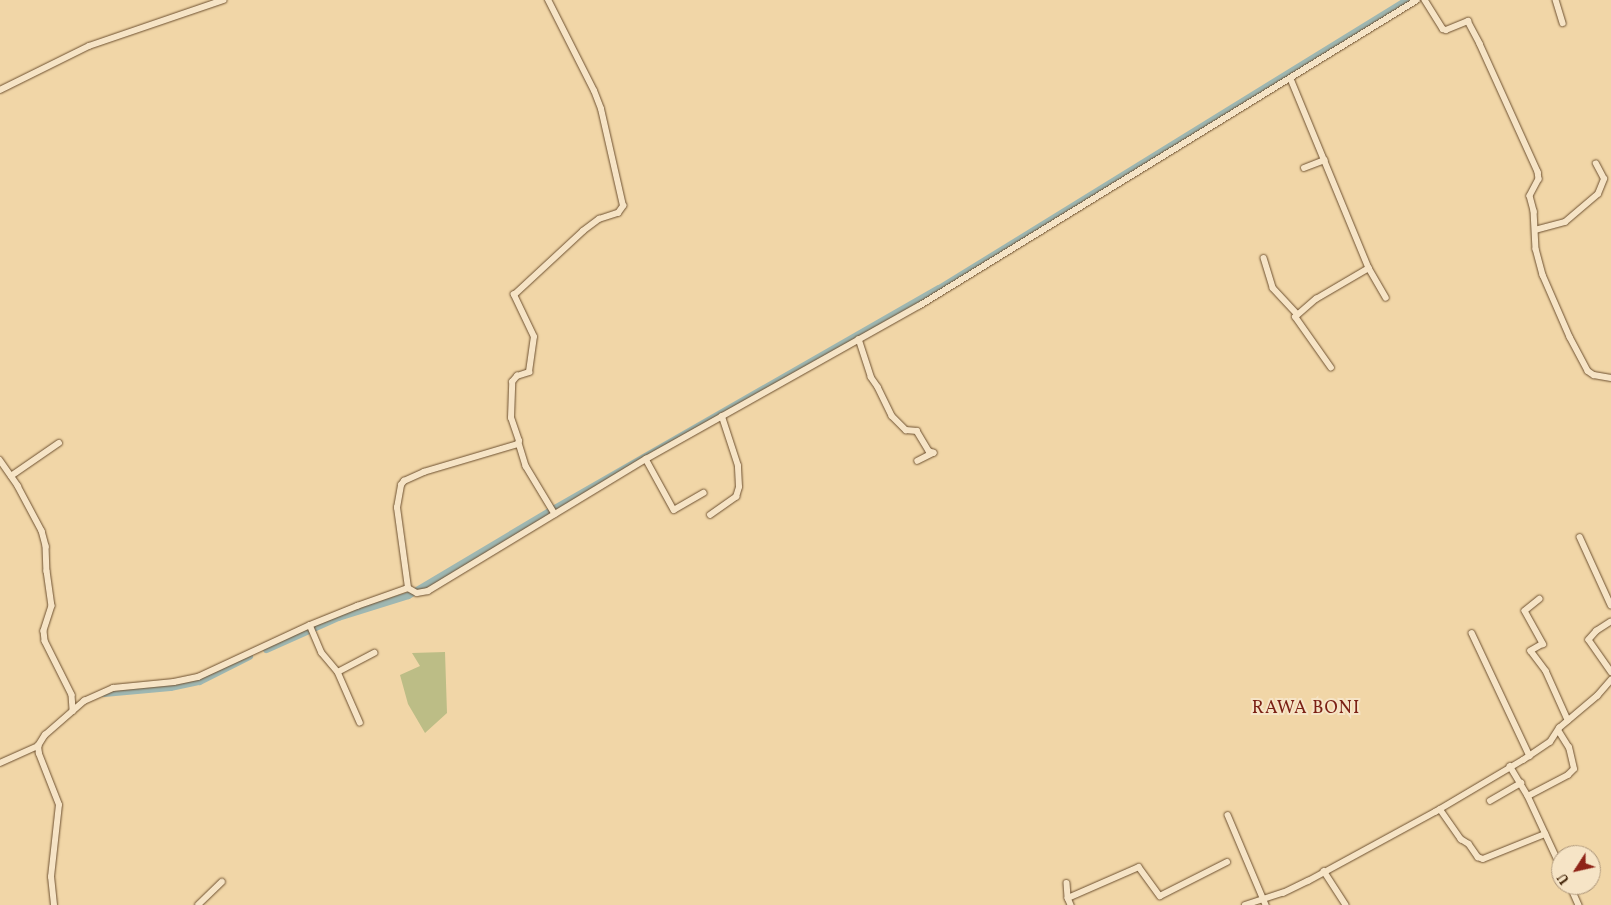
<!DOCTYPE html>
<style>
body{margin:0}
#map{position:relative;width:1611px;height:905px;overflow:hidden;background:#f1d6a7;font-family:Vollkorn,serif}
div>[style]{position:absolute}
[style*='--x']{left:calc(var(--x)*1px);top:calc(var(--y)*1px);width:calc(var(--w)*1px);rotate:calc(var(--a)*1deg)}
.green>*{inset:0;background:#bcbd86}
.canal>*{height:7px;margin:-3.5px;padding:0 3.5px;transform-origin:3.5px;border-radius:3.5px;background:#9eb7b2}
.roads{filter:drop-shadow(0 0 1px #6d5030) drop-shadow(0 0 1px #6d5030)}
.minor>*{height:5.5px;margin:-2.75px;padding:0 2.75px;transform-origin:2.75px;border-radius:2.75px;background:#f6e4c6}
span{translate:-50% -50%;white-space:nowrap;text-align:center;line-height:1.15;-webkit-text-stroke:4px #f6e4c6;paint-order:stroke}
.quarter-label{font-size:18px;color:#7a1f14;letter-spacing:1px}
.north{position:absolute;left:1551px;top:845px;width:50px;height:50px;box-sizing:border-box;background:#f6e4c6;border:1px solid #ae977a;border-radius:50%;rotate:235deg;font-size:14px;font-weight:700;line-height:20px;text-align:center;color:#412308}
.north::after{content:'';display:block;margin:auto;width:18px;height:22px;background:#8f2418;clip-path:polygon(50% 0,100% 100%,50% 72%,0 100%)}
</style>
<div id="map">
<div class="green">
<i style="clip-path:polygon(445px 652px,447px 713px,425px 733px,408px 704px,400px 675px,420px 666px,412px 653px)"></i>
</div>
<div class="canal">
<i style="--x:266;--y:649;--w:79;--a:-24"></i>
<i style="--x:338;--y:617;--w:73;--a:-17.4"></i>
<i style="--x:408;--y:595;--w:164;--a:-30.8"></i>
<i style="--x:549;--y:511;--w:449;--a:-29.8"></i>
<i style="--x:939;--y:288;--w:549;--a:-31.66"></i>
<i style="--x:104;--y:693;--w:66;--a:-5.2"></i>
<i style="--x:170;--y:687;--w:30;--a:-12"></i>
<i style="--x:199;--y:681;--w:56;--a:-26.6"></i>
</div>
<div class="roads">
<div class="minor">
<i style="--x:1425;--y:0;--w:34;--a:58"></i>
<i style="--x:1443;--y:29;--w:3;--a:18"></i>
<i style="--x:1446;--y:30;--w:24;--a:-22"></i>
<i style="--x:1468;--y:21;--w:26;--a:62"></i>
<i style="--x:1480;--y:44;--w:141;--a:65.6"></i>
<i style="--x:1538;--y:172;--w:7;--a:82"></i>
<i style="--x:1539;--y:179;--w:19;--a:118"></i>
<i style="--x:1530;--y:196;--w:16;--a:75"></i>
<i style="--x:1534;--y:211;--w:38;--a:87"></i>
<i style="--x:1536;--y:249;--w:27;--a:75"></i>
<i style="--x:1543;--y:275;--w:68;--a:66.5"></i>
<i style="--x:1570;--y:337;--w:38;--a:62"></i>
<i style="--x:1588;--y:371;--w:7;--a:34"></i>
<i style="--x:1594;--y:375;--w:17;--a:10"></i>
<i style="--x:1556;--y:0;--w:24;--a:73"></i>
<i style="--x:1291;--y:79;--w:204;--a:67.6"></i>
<i style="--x:1369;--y:268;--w:34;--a:60"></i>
<i style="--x:0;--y:90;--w:99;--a:-26.3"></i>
<i style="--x:89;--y:46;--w:142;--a:-18.9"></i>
<i style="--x:1304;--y:168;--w:22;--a:-21"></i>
<i style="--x:1535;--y:230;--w:31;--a:-15"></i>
<i style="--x:1565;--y:222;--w:43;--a:-40.3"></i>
<i style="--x:1598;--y:194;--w:16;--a:-68"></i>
<i style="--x:1604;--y:179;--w:17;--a:-118"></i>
<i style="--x:1264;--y:258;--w:31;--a:73"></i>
<i style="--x:1273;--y:288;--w:35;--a:47"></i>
<i style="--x:859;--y:339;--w:40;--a:72"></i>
<i style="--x:871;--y:377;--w:12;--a:55"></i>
<i style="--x:878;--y:387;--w:32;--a:64"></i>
<i style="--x:892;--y:416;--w:20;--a:45"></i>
<i style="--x:906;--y:430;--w:11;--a:5"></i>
<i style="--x:917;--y:431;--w:23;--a:59"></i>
<i style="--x:929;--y:451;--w:5;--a:22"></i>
<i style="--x:934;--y:453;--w:18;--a:153"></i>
<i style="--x:1331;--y:368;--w:62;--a:-125.2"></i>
<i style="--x:1295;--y:317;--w:28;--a:-41"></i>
<i style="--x:1316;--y:299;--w:61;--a:-30.3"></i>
<i style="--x:519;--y:443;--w:24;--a:73"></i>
<i style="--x:526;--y:466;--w:56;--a:58.9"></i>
<i style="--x:646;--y:459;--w:58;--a:61.2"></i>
<i style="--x:674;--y:510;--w:34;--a:-30"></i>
<i style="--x:0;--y:460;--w:32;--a:55"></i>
<i style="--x:18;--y:486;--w:51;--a:61.9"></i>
<i style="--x:42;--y:531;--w:16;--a:75"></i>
<i style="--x:46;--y:546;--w:25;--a:88"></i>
<i style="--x:47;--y:571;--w:35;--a:82"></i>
<i style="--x:52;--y:606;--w:26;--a:108"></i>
<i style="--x:44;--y:631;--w:10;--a:84"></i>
<i style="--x:45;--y:641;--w:60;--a:63.4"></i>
<i style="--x:72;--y:695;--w:16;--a:86"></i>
<i style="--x:11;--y:476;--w:58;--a:-34.5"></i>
<i style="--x:710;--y:515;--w:32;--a:-35"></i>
<i style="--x:736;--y:497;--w:10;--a:-73"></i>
<i style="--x:739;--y:487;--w:21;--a:-93"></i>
<i style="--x:738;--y:466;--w:52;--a:-108.1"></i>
<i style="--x:1580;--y:537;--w:75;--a:65.5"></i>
<i style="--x:408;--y:588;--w:81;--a:-97.8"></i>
<i style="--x:397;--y:508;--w:23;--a:-80"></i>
<i style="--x:401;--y:485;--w:5;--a:-53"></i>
<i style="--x:404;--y:481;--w:22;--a:-24"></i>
<i style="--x:424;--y:472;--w:98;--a:-16.6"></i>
<i style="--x:518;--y:444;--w:3;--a:-72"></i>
<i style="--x:519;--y:441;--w:24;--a:-109"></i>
<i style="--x:511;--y:418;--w:36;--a:-88"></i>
<i style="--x:512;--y:382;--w:8;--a:-50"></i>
<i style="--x:517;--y:376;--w:13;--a:-18"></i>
<i style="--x:529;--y:372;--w:35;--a:-82"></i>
<i style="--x:534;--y:337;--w:47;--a:-115.5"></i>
<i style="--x:514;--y:295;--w:94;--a:-42.8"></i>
<i style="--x:583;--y:231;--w:20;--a:-37"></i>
<i style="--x:599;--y:219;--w:20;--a:-18"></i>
<i style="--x:618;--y:213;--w:9;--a:-54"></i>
<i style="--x:623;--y:206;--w:99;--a:-102.8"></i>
<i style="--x:601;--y:109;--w:19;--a:-111"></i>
<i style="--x:594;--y:91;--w:102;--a:-116.8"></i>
<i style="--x:1540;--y:599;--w:19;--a:141"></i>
<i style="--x:1525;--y:611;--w:38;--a:61"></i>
<i style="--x:1543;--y:644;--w:14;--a:150"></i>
<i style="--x:1531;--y:651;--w:25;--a:53"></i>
<i style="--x:1546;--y:671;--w:54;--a:65.8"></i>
<i style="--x:1611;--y:622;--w:17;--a:147"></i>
<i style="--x:1597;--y:631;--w:12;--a:132"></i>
<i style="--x:1589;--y:640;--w:39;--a:55"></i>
<i style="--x:310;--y:625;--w:30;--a:67"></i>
<i style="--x:322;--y:653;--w:25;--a:50"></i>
<i style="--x:338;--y:672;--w:55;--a:66.3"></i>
<i style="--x:1472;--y:633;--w:136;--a:64.8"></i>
<i style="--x:338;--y:672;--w:41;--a:-27.8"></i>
<i style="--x:0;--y:763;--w:42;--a:-24.1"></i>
<i style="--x:1510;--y:766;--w:35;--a:59"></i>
<i style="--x:1528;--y:796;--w:78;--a:65.1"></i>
<i style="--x:1528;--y:796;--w:45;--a:-27.7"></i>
<i style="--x:1568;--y:775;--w:8;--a:-45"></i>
<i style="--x:1574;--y:769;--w:22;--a:-103"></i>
<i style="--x:1569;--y:748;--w:19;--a:-122"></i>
<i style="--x:1490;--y:801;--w:36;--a:-30"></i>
<i style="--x:1440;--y:809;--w:37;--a:55"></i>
<i style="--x:1461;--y:839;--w:9;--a:32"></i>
<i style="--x:1469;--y:844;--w:16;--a:55"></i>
<i style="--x:1478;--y:857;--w:5;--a:22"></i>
<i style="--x:1483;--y:859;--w:67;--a:-22"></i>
<i style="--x:1228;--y:815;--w:98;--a:67.1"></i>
<i style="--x:1324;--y:871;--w:40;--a:57.1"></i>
<i style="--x:1067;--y:883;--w:15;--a:86"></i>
<i style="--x:1068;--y:898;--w:8;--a:67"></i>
<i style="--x:1570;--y:885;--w:22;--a:66"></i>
<i style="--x:1068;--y:898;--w:77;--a:-23.6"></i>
<i style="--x:1139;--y:867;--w:36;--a:54"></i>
<i style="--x:1160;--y:896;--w:75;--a:-26.9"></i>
<i style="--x:54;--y:905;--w:28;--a:-96"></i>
<i style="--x:51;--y:877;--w:72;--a:-83.7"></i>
<i style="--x:59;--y:805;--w:55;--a:-111.4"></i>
<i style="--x:39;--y:754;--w:8;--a:-97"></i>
<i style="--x:38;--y:746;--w:13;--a:-58"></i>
<i style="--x:45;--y:735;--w:52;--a:-41.1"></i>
<i style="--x:84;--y:701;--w:32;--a:-24"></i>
<i style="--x:113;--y:688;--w:61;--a:-5.6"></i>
<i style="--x:174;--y:682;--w:25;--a:-12"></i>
<i style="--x:198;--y:677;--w:123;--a:-24.9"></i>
<i style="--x:310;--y:625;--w:51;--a:-22"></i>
<i style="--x:357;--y:606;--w:54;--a:-19.4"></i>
<i style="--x:408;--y:588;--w:10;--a:29"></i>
<i style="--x:417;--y:593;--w:11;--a:-10"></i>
<i style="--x:428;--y:591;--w:255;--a:-31.2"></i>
<i style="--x:646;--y:459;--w:313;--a:-29.3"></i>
<i style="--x:919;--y:306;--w:584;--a:-31.57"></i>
<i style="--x:198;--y:905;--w:33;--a:-44"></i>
<i style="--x:1245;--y:905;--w:40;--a:-18"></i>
<i style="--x:1283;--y:893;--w:28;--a:-26"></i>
<i style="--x:1308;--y:881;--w:145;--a:-28.5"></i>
<i style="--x:1435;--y:812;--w:102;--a:-30.6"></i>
<i style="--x:1523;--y:760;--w:32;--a:-34"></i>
<i style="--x:1550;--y:742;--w:17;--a:-57"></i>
<i style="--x:1559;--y:728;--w:50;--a:-40.1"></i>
<i style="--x:1597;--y:696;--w:21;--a:-49"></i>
</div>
</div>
<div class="quarter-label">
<span style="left:1306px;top:709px">RAWA BONI</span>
</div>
<div class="north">U</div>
</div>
